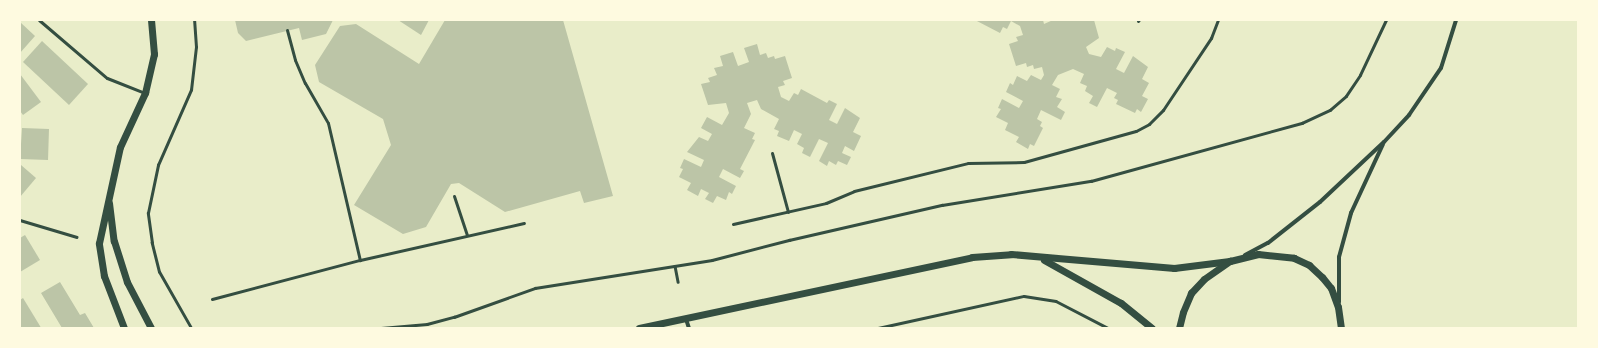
<!DOCTYPE html>
<style>
body{margin:0}
#map{position:relative;width:1598px;height:348px;overflow:hidden;background:#e9edc9;font-family:Jost,sans-serif}
div>[style]{position:absolute}
[style*='--x']{left:calc(var(--x)*1px);top:calc(var(--y)*1px);width:calc(var(--w)*1px);rotate:calc(var(--a)*1deg)}
.building>*{inset:0;background:#bcc5a7}
.path>*{height:2.5px;margin:-1.25px;padding:0 1.25px;transform-origin:1.25px;border-radius:1.25px;background:#344e41}
.service>*{height:3px;margin:-1.5px;padding:0 1.5px;transform-origin:1.5px;border-radius:1.5px;background:#344e41}
.minor>*{height:4px;margin:-2px;padding:0 2px;transform-origin:2px;border-radius:2px;background:#344e41}
.tertiary>*{height:7px;margin:-3.5px;padding:0 3.5px;transform-origin:3.5px;border-radius:3.5px;background:#344e41}
span{translate:-50% -50%;white-space:nowrap;text-align:center;line-height:1.15;-webkit-text-stroke:3.5px #fefae0;paint-order:stroke}
.frame{position:absolute;inset:0;border:21px solid #fefae0;pointer-events:none}
</style>
<div id="map">
<div class="building">
<i style="clip-path:polygon(235px 20px,333px 20px,326px 34px,302px 40px,299px 28px,246px 41px,238px 33px)"></i>
<i style="clip-path:polygon(398px 20px,429px 20px,421px 35px)"></i>
<i style="clip-path:polygon(445px 20px,563px 20px,613px 196px,584px 203px,580px 191px,505px 212px,459px 183px,451px 184px,426px 227px,403px 234px,354px 205px,391px 145px,383px 119px,319px 82px,315px 65px,340px 26px,356px 24px,419px 64px)"></i>
<i style="clip-path:polygon(975px 20px,1043px 20px,1044px 24px,1053px 20px,1094px 20px,1099px 38px,1086px 47px,1089px 54px,1101px 57px,1107px 47px,1115px 51px,1116px 48px,1125px 52px,1116px 69px,1124px 73px,1133px 56px,1148px 67px,1142px 79px,1149px 83px,1142px 96px,1148px 99px,1141px 112px,1137px 109px,1135px 113px,1116px 104px,1118px 100px,1114px 98px,1117px 93px,1107px 88px,1097px 107px,1089px 103px,1093px 96px,1085px 91px,1087px 86px,1080px 83px,1084px 74px,1073px 69px,1058px 75px,1052px 85px,1060px 89px,1056px 97px,1062px 99px,1057px 107px,1065px 112px,1061px 120px,1041px 110px,1037px 119px,1042px 122px,1040px 126px,1043px 128px,1034px 146px,1030px 144px,1028px 149px,1016px 142px,1019px 137px,1005px 130px,1008px 123px,996px 117px,1001px 109px,998px 108px,1002px 99px,1019px 108px,1023px 101px,1006px 92px,1010px 83px,1013px 85px,1017px 76px,1027px 81px,1031px 75px,1041px 80px,1044px 75px,1042px 67px,1034px 69px,1033px 65px,1027px 67px,1026px 63px,1016px 66px,1009px 44px,1018px 41px,1016px 37px,1023px 35px,1020px 26px,1011px 21px,1007px 29px,1003px 27px,1000px 33px)"></i>
<i style="clip-path:polygon(20px 22px,35px 36px,20px 53px)"></i>
<i style="clip-path:polygon(42px 41px,88px 84px,69px 105px,23px 62px)"></i>
<i style="clip-path:polygon(757px 44px,760px 55px,766px 53px,768px 58px,774px 56px,775px 59px,785px 56px,792px 78px,783px 81px,785px 85px,778px 87px,781px 97px,789px 101px,794px 93px,798px 95px,801px 89px,827px 103px,829px 100px,837px 104px,829px 120px,837px 124px,845px 108px,860px 118px,853px 132px,861px 136px,854px 151px,845px 146px,842px 153px,851px 157px,847px 165px,838px 161px,836px 165px,829px 161px,827px 166px,819px 161px,828px 143px,819px 139px,810px 157px,802px 153px,804px 148px,797px 144px,802px 134px,794px 130px,789px 141px,777px 136px,779px 131px,774px 129px,779px 119px,761px 109px,757px 100px,747px 103px,751px 114px,744px 128px,755px 133px,752px 139px,755px 140px,740px 169px,744px 171px,740px 178px,723px 169px,719px 177px,736px 186px,732px 194px,729px 192px,726px 200px,717px 196px,713px 203px,705px 199px,709px 193px,701px 189px,698px 196px,687px 190px,691px 183px,679px 177px,683px 169px,680px 168px,684px 159px,701px 167px,704px 160px,687px 152px,699px 137px,708px 141px,712px 134px,701px 128px,707px 117px,722px 125px,729px 113px,726px 103px,708px 105px,701px 84px,710px 82px,708px 78px,717px 75px,714px 68px,723px 66px,720px 56px,733px 52px,738px 66px,749px 62px,744px 48px)"></i>
<i style="clip-path:polygon(20px 74px,41px 102px,23px 115px,20px 111px)"></i>
<i style="clip-path:polygon(22px 128px,49px 129px,48px 160px,20px 159px)"></i>
<i style="clip-path:polygon(21px 165px,36px 178px,20px 197px,20px 166px)"></i>
<i style="clip-path:polygon(25px 235px,40px 260px,20px 272px,20px 238px)"></i>
<i style="clip-path:polygon(60px 282px,80px 315px,85px 313px,94px 328px,62px 328px,41px 293px)"></i>
<i style="clip-path:polygon(23px 298px,40px 326px,41px 328px,20px 328px,20px 300px)"></i>
</div>
<div class="path">
<i style="--x:20;--y:220;--w:59;--a:16.6"></i>
<i style="--x:675;--y:266;--w:16;--a:79"></i>
<i style="--x:191;--y:328;--w:64;--a:-119.7"></i>
<i style="--x:159;--y:272;--w:30;--a:-104"></i>
<i style="--x:152;--y:243;--w:30;--a:-98"></i>
<i style="--x:148;--y:213;--w:49;--a:-78.2"></i>
<i style="--x:158;--y:165;--w:82;--a:-66.3"></i>
<i style="--x:191;--y:90;--w:43;--a:-83.4"></i>
<i style="--x:196;--y:47;--w:27;--a:-94"></i>
<i style="--x:381;--y:328;--w:46;--a:-5"></i>
<i style="--x:427;--y:324;--w:28;--a:-15"></i>
<i style="--x:454;--y:317;--w:86;--a:-19.7"></i>
<i style="--x:535;--y:288;--w:179;--a:-9"></i>
<i style="--x:712;--y:260;--w:80;--a:-14.6"></i>
<i style="--x:789;--y:240;--w:157;--a:-12.9"></i>
<i style="--x:942;--y:205;--w:151;--a:-9.2"></i>
<i style="--x:1091;--y:181;--w:219;--a:-15.4"></i>
<i style="--x:1302;--y:123;--w:31;--a:-25"></i>
<i style="--x:1330;--y:110;--w:21;--a:-41"></i>
<i style="--x:1346;--y:96;--w:25;--a:-56"></i>
<i style="--x:1360;--y:75;--w:61;--a:-64.7"></i>
<i style="--x:878;--y:328;--w:149;--a:-12.4"></i>
<i style="--x:1024;--y:296;--w:32;--a:9"></i>
<i style="--x:1056;--y:301;--w:59;--a:27.4"></i>
</div>
<div class="service">
<i style="--x:39;--y:20;--w:89;--a:40.5"></i>
<i style="--x:107;--y:78;--w:41;--a:21.5"></i>
<i style="--x:1138;--y:21;--w:1;--a:-45"></i>
<i style="--x:287;--y:30;--w:31;--a:75"></i>
<i style="--x:295;--y:60;--w:25;--a:67"></i>
<i style="--x:305;--y:83;--w:46;--a:60.1"></i>
<i style="--x:328;--y:123;--w:141;--a:76.9"></i>
<i style="--x:360;--y:260;--w:168;--a:-12.7"></i>
<i style="--x:772;--y:153;--w:61;--a:74.8"></i>
<i style="--x:454;--y:196;--w:41;--a:71.6"></i>
<i style="--x:733;--y:224;--w:95;--a:-12.7"></i>
<i style="--x:826;--y:203;--w:30;--a:-23"></i>
<i style="--x:854;--y:191;--w:117;--a:-13.8"></i>
<i style="--x:968;--y:163;--w:56;--a:-1"></i>
<i style="--x:1024;--y:162;--w:116;--a:-15.5"></i>
<i style="--x:1136;--y:131;--w:15;--a:-28"></i>
<i style="--x:1149;--y:124;--w:20;--a:-45"></i>
<i style="--x:1163;--y:110;--w:87;--a:-56.3"></i>
<i style="--x:1211;--y:38;--w:19;--a:-69"></i>
<i style="--x:212;--y:299;--w:153;--a:-14.8"></i>
</div>
<div class="minor">
<i style="--x:1245;--y:255;--w:26;--a:-28"></i>
<i style="--x:1268;--y:243;--w:66;--a:-38.3"></i>
<i style="--x:1320;--y:202;--w:88;--a:-43.2"></i>
<i style="--x:1384;--y:142;--w:37;--a:-47"></i>
<i style="--x:1409;--y:115;--w:57;--a:-55.8"></i>
<i style="--x:1441;--y:68;--w:50;--a:-72.6"></i>
<i style="--x:1339;--y:302;--w:45;--a:-90"></i>
<i style="--x:1339;--y:257;--w:46;--a:-74.7"></i>
<i style="--x:1351;--y:213;--w:76;--a:-65.1"></i>
<i style="--x:686;--y:319;--w:9;--a:72"></i>
</div>
<div class="tertiary">
<i style="--x:109;--y:203;--w:38;--a:83"></i>
<i style="--x:114;--y:241;--w:43;--a:72.4"></i>
<i style="--x:127;--y:282;--w:52;--a:62.4"></i>
<i style="--x:1044;--y:260;--w:88;--a:29.2"></i>
<i style="--x:1121;--y:303;--w:40;--a:39"></i>
<i style="--x:124;--y:328;--w:56;--a:-111"></i>
<i style="--x:104;--y:276;--w:33;--a:-99"></i>
<i style="--x:99;--y:243;--w:98;--a:-77.7"></i>
<i style="--x:120;--y:147;--w:60;--a:-65.2"></i>
<i style="--x:145;--y:93;--w:40;--a:-77"></i>
<i style="--x:154;--y:54;--w:34;--a:-95"></i>
<i style="--x:639;--y:328;--w:340;--a:-12"></i>
<i style="--x:972;--y:257;--w:39;--a:-4"></i>
<i style="--x:1011;--y:254;--w:164;--a:4.9"></i>
<i style="--x:1174;--y:268;--w:56;--a:-7.1"></i>
<i style="--x:1179;--y:328;--w:16;--a:-76"></i>
<i style="--x:1183;--y:312;--w:21;--a:-67"></i>
<i style="--x:1191;--y:293;--w:19;--a:-47"></i>
<i style="--x:1204;--y:279;--w:32;--a:-35"></i>
<i style="--x:1230;--y:261;--w:29;--a:-14"></i>
<i style="--x:1258;--y:254;--w:36;--a:6"></i>
<i style="--x:1294;--y:258;--w:17;--a:25"></i>
<i style="--x:1309;--y:265;--w:18;--a:43"></i>
<i style="--x:1322;--y:277;--w:14;--a:51"></i>
<i style="--x:1331;--y:288;--w:20;--a:70"></i>
<i style="--x:1338;--y:307;--w:21;--a:82"></i>
</div>
<div class="frame"></div>
</div>
